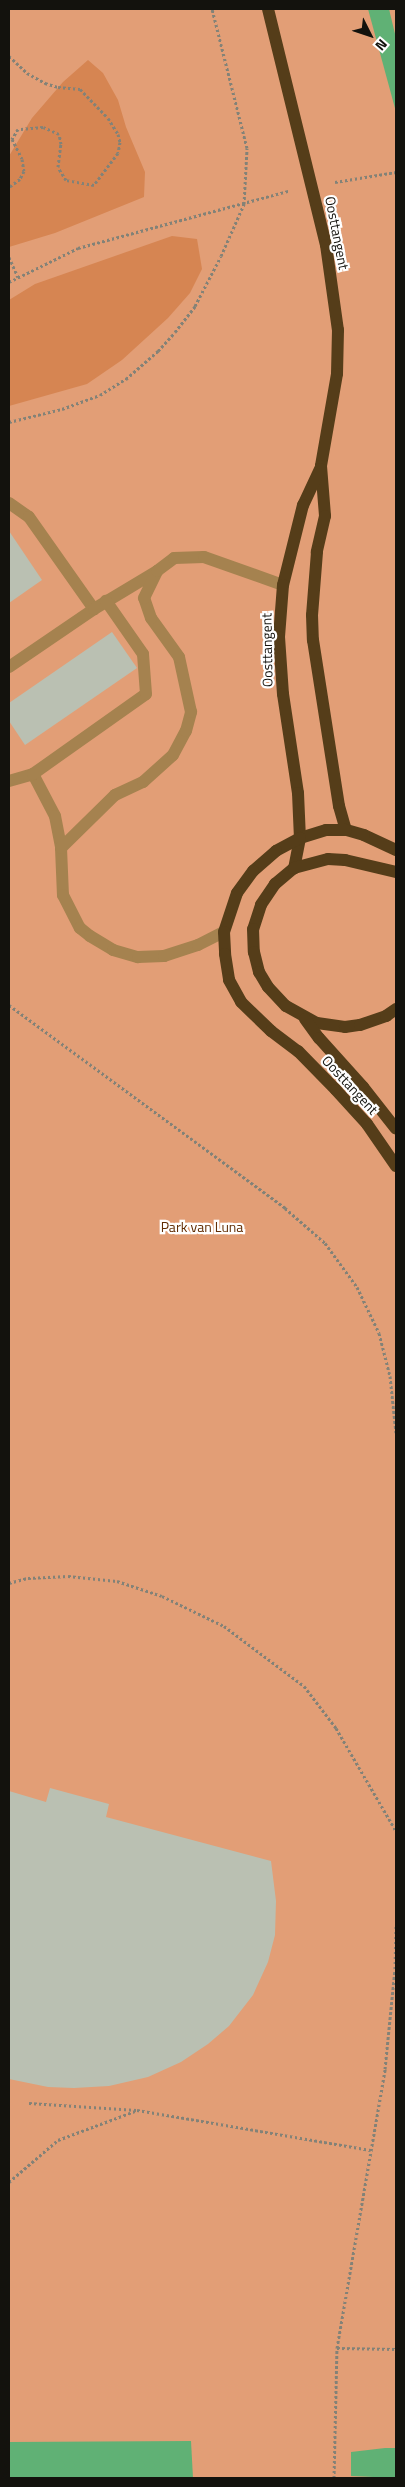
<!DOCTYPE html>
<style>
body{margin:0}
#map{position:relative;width:405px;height:2487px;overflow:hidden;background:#e3e2d2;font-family:"Titillium Web",sans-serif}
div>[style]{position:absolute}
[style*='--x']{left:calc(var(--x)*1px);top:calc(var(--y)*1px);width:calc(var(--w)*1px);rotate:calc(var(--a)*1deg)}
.green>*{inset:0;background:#e29e76}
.forest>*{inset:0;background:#d68552}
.water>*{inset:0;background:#60b175}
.building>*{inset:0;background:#bac0b2}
.path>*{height:3px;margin-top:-1.5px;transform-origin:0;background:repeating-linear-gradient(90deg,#838277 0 2.5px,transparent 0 5px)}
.minor>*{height:12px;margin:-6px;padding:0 6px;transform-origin:6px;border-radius:6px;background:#a5824f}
.major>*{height:12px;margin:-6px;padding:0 6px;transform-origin:6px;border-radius:6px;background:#553d19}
span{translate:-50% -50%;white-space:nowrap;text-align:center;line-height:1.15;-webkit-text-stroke:4.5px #fff;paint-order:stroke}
.street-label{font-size:14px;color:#13120d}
.park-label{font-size:14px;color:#612d04}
.frame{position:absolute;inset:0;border:10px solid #13120d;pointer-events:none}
.north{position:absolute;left:345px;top:10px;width:50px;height:50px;-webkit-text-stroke:4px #fff;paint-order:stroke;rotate:131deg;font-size:14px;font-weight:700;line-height:20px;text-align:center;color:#13120d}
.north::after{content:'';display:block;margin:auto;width:18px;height:22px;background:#13120d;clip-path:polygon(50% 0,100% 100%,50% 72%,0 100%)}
</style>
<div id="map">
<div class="green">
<i style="clip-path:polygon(9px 9px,396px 9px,396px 2452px,377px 2478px,193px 2478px,9px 2455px)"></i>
</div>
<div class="forest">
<i style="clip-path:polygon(88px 60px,103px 73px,118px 100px,126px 127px,145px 172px,144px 197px,55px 233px,9px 247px,9px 156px,32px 118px,63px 82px)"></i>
<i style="clip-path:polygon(172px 236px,197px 239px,202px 269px,190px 293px,168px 318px,122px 360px,87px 384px,9px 406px,9px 300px,35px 284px)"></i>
</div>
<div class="water">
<i style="clip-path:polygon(368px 9px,389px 9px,396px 38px,396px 112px)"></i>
<i style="clip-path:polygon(191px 2441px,193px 2478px,9px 2478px,9px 2442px)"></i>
<i style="clip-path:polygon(385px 2448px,396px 2448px,396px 2478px,351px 2476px,351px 2452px)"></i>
</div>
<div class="building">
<i style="clip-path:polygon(9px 531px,42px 580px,9px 603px)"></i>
<i style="clip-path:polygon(112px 632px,137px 668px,25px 745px,9px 721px,9px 703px)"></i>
<i style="clip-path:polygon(50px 1788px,109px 1804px,106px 1817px,271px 1861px,276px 1901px,275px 1935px,268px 1962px,253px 1995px,229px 2026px,208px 2044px,181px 2062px,148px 2077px,109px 2086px,74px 2088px,48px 2087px,9px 2079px,9px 1791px,46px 1802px)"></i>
</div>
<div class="path">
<i style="--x:9;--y:56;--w:25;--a:43"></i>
<i style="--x:27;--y:73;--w:21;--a:29"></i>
<i style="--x:45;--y:83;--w:14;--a:17"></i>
<i style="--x:58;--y:87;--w:22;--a:5"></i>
<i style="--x:80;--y:89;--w:40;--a:46"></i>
<i style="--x:108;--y:118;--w:19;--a:58"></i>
<i style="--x:118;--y:134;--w:8;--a:76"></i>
<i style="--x:120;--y:142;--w:11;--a:100"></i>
<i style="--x:118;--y:153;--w:40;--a:127"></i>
<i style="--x:94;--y:185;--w:28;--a:-170"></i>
<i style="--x:66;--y:180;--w:15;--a:-122"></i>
<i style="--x:58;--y:167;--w:23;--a:-83"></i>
<i style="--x:61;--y:144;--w:10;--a:-101"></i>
<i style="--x:59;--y:134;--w:17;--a:-156"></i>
<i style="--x:43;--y:127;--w:25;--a:175"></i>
<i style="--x:18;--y:129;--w:12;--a:121"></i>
<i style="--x:12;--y:139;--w:22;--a:63"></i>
<i style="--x:22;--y:159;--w:12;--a:81"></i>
<i style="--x:24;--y:171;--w:9;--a:117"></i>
<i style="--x:20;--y:179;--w:14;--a:144"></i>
<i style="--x:335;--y:182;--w:62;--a:-9.3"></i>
<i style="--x:9;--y:257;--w:22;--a:66"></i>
<i style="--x:9;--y:282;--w:77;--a:-26.2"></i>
<i style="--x:78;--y:248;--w:218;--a:-15.2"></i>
<i style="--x:9;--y:422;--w:55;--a:-13.8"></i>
<i style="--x:62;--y:409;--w:40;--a:-20.2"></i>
<i style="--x:100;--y:395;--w:31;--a:-32"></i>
<i style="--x:126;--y:379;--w:43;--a:-41.2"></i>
<i style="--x:158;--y:351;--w:25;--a:-48"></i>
<i style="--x:175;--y:332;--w:33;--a:-52"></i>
<i style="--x:195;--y:306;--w:56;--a:-62.5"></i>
<i style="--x:221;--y:256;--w:57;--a:-66.1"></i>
<i style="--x:244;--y:204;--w:56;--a:-86.9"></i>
<i style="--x:247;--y:148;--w:143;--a:-104.1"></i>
<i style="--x:9;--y:1005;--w:343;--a:36.3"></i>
<i style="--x:285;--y:1208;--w:53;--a:41.2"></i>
<i style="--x:325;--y:1243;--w:54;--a:54"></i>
<i style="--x:357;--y:1287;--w:51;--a:64.4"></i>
<i style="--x:379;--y:1333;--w:44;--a:75.7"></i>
<i style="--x:390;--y:1376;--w:57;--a:84"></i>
<i style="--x:9;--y:1583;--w:20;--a:-15"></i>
<i style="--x:28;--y:1578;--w:40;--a:-2.9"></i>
<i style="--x:68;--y:1576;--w:49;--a:5.8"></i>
<i style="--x:117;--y:1581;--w:47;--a:18.4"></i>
<i style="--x:162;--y:1596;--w:69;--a:25.8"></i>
<i style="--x:224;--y:1626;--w:100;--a:36.9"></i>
<i style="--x:304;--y:1686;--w:53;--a:52.7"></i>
<i style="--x:336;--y:1728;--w:119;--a:59.8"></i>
<i style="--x:29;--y:2103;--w:108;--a:3.7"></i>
<i style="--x:137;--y:2110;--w:237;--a:9.7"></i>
<i style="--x:9;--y:2182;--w:65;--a:-40.6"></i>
<i style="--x:58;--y:2140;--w:82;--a:-20.6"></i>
<i style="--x:337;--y:2348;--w:59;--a:1"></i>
<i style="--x:334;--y:2478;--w:130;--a:-88.7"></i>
<i style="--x:337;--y:2348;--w:283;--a:-80.2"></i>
<i style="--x:385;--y:2069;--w:100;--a:-84.3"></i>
<i style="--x:395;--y:1969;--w:45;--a:-88.7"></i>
</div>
<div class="minor">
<i style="--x:9;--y:503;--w:24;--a:35"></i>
<i style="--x:29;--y:517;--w:113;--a:54.8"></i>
<i style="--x:9;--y:667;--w:103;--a:-34.3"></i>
<i style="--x:94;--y:609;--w:74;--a:-31.1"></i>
<i style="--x:33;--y:774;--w:47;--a:62.4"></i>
<i style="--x:55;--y:816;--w:33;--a:79"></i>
<i style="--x:61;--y:848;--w:47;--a:87.6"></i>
<i style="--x:63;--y:895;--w:37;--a:63"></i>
<i style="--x:80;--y:928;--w:13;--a:39"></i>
<i style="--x:90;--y:936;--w:27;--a:31"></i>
<i style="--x:113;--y:950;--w:26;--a:16"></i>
<i style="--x:138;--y:957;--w:26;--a:-2"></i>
<i style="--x:164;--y:956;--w:36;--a:-18"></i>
<i style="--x:198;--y:945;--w:29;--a:-27"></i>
<i style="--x:9;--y:781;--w:25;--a:-16"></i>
<i style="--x:33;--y:774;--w:138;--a:-35.3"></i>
<i style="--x:146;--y:694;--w:40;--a:-94.3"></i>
<i style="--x:143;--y:654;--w:65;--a:-124.9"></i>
<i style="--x:61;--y:848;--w:76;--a:-44.5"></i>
<i style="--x:115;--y:795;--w:31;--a:-25"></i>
<i style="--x:143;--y:782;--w:40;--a:-42"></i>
<i style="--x:173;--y:755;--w:27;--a:-62"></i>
<i style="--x:186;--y:731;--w:20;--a:-75"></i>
<i style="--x:191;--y:712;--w:56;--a:-102.3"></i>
<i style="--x:179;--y:657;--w:48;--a:-125.7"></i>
<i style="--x:151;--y:618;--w:21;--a:-109"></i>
<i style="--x:144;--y:598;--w:30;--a:-64"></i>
<i style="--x:157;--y:571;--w:21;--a:-37"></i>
<i style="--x:174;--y:558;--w:30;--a:-2"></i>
<i style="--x:204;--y:557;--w:84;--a:19.5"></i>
</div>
<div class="major">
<i style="--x:268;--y:9;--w:243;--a:76.2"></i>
<i style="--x:326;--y:245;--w:86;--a:82"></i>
<i style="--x:338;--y:330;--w:44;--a:91.3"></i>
<i style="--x:337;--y:374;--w:93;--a:99.9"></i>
<i style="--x:321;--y:466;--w:50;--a:85.4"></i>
<i style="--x:325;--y:516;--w:37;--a:103"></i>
<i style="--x:317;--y:552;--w:63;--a:94.5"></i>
<i style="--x:312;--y:615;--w:25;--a:88"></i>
<i style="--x:313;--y:640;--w:168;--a:81.1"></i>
<i style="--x:339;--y:806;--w:25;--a:74"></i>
<i style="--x:320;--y:469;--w:40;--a:115"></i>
<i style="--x:303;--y:505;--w:82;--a:104"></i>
<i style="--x:283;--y:585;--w:52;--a:94.4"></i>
<i style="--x:279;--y:637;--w:57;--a:86"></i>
<i style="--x:283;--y:694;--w:100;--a:81.4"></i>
<i style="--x:298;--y:793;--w:45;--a:87.5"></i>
<i style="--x:300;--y:838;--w:31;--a:101"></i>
<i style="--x:294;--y:868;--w:25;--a:140"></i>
<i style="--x:275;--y:884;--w:25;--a:124"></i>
<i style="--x:261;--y:905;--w:25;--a:108"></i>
<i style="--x:253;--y:929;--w:23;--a:88"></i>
<i style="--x:254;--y:952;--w:21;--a:76"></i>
<i style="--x:259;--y:972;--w:17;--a:59"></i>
<i style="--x:268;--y:987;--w:26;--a:47"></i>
<i style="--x:286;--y:1006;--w:35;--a:29"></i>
<i style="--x:317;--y:1023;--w:28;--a:8"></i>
<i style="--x:345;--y:1027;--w:15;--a:-8"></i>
<i style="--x:360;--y:1025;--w:28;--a:-19"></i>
<i style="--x:386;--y:1016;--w:12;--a:-35"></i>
<i style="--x:396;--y:850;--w:35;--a:-155"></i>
<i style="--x:364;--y:835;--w:19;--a:-164"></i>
<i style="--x:346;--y:830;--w:20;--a:180"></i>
<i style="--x:326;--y:830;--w:27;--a:163"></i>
<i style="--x:300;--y:838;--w:27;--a:152"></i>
<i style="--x:276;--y:851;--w:30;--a:139"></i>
<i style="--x:253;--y:871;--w:27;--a:126"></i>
<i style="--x:237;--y:893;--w:41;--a:108.4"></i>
<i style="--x:224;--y:932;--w:22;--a:87"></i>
<i style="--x:225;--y:954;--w:26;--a:81"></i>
<i style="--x:229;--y:980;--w:25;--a:61"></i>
<i style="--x:241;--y:1002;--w:42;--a:44"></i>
<i style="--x:271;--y:1031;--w:34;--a:37"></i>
<i style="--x:298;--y:1051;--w:54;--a:45.7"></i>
<i style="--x:336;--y:1090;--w:46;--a:47.6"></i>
<i style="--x:367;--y:1124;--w:51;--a:55.4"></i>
<i style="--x:294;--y:868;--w:35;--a:-15"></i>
<i style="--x:328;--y:859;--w:17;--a:3"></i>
<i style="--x:345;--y:860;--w:52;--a:13.2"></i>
<i style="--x:305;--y:1019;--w:24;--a:54"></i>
<i style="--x:319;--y:1038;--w:66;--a:48.1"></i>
<i style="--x:363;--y:1087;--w:53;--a:51.8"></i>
</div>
<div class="street-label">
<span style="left:337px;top:233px;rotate:79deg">Oosttangent</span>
<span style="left:267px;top:650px;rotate:-91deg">Oosttangent</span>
<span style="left:350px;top:1085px;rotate:47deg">Oosttangent</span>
</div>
<div class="park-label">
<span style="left:202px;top:1227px">Park van Luna</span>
</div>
<div class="frame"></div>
<div class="north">N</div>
</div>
